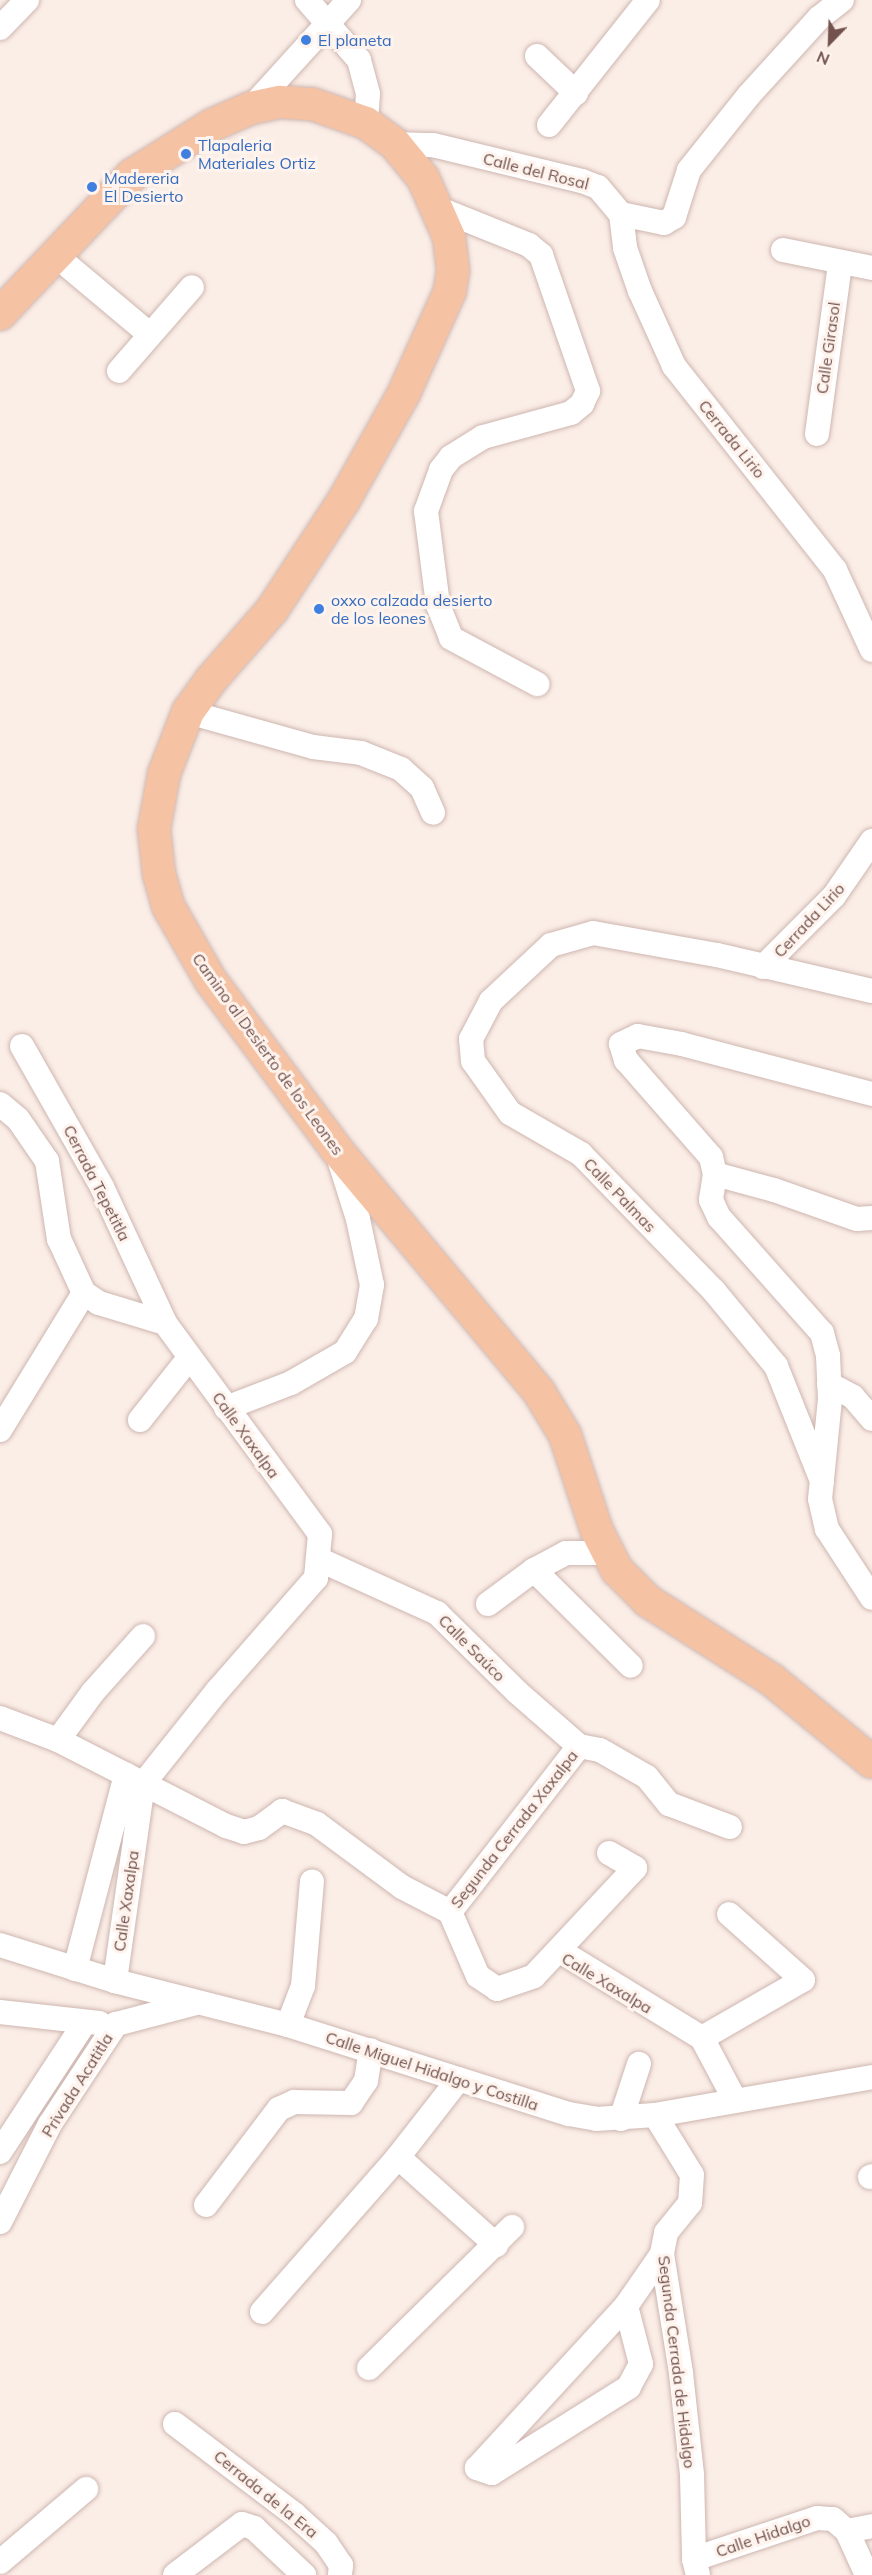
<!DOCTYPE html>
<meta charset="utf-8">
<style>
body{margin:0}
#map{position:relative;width:872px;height:2575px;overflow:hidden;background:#fbeee7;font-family:Mulish,sans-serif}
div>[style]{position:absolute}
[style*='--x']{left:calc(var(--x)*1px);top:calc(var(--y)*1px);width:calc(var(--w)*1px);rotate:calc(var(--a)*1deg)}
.roads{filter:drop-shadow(0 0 2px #ceb6b0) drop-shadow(0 0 2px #ceb6b0)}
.minor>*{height:24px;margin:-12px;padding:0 12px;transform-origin:12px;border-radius:12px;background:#fff}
.major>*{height:32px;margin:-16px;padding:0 16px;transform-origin:16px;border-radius:16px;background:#f5c3a4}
.dots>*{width:16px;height:16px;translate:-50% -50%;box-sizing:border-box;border:3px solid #fef3ed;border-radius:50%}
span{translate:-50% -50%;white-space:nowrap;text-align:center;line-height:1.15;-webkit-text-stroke:6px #fef3ed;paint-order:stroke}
.shop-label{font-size:16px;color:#366cbe}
.left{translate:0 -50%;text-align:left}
.street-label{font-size:16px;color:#73514d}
.north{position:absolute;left:800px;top:12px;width:60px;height:60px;-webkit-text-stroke:4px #fef3ed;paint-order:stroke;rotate:203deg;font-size:16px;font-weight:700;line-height:24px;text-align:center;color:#73514d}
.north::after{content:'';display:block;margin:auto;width:21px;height:27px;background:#73514d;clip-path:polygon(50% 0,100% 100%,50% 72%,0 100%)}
</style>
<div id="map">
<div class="roads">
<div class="minor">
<i style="--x:307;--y:0;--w:79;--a:49.1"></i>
<i style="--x:359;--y:60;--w:35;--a:75"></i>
<i style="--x:368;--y:94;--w:29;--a:94"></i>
<i style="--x:0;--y:28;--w:39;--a:-46"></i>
<i style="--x:537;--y:56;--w:54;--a:43.5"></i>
<i style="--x:251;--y:108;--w:146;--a:-47.8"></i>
<i style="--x:549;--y:125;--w:159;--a:-51.6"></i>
<i style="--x:395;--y:144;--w:38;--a:2"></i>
<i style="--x:433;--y:145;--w:153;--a:13.6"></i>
<i style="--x:582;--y:181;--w:17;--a:21"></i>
<i style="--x:598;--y:187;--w:35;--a:50"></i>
<i style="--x:621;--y:214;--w:44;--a:11.8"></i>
<i style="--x:664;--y:223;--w:12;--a:-31"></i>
<i style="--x:674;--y:217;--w:49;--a:-72.3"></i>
<i style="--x:689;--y:170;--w:96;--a:-51.3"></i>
<i style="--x:749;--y:95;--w:104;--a:-47.7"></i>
<i style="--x:819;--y:18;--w:29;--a:-38"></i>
<i style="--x:437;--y:208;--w:99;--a:21.9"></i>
<i style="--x:529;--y:245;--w:16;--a:40"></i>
<i style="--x:541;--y:255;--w:144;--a:70.9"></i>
<i style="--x:588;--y:391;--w:14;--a:115"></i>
<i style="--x:582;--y:404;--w:14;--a:141"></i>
<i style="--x:571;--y:413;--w:91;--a:164.7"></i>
<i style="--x:483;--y:437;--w:38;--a:148"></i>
<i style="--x:451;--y:457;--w:16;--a:128"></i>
<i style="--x:441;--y:470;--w:44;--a:110.1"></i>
<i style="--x:426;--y:511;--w:95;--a:82.7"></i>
<i style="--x:438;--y:605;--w:35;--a:68"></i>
<i style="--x:451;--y:638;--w:98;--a:28.1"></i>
<i style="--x:621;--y:214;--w:34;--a:83"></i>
<i style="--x:625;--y:248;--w:46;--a:70.8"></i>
<i style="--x:640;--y:291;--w:82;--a:65.6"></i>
<i style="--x:674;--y:366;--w:260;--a:51.7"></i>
<i style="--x:835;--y:570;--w:88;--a:65.2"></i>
<i style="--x:783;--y:250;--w:91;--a:11.4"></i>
<i style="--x:55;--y:255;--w:123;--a:40"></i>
<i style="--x:119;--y:371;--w:111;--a:-49"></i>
<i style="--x:817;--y:434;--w:173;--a:-82.3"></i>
<i style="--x:188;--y:712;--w:130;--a:15.6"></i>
<i style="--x:313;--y:747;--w:48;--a:7.1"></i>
<i style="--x:361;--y:753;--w:43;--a:21.8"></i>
<i style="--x:401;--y:769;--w:28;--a:42"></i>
<i style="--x:422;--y:788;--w:27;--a:66"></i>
<i style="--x:763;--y:967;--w:100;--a:-45"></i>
<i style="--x:834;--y:896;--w:67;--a:-55.4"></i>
<i style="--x:22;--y:1046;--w:162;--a:60.4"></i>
<i style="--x:102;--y:1187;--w:150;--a:65.1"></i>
<i style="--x:165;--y:1323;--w:262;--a:53.7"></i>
<i style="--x:320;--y:1534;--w:44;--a:95.2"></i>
<i style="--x:316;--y:1578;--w:150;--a:131.2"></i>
<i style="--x:217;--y:1691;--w:119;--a:128.5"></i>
<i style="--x:143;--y:1784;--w:199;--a:98.1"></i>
<i style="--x:872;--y:1094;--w:196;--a:-165.3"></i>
<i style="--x:682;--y:1044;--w:45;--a:-169.7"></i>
<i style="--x:638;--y:1036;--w:19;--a:155"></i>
<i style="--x:621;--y:1044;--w:17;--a:73"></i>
<i style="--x:626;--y:1060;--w:129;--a:48.8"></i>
<i style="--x:711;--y:1157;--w:17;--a:77"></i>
<i style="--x:715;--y:1174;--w:26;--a:99"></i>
<i style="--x:711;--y:1200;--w:19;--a:65"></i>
<i style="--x:719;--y:1217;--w:155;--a:48.4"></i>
<i style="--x:822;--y:1333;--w:24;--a:75"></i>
<i style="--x:828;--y:1356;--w:43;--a:87.3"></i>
<i style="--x:830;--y:1399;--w:100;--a:95.7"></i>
<i style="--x:820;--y:1499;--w:31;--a:77"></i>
<i style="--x:827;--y:1529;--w:82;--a:56.9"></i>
<i style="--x:0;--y:1104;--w:23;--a:40"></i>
<i style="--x:18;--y:1119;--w:51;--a:55.4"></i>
<i style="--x:47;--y:1161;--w:79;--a:81.3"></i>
<i style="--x:59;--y:1239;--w:60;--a:65.2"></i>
<i style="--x:84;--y:1293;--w:18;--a:34"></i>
<i style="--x:99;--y:1303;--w:69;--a:16.9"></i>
<i style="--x:715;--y:1174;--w:61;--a:15.2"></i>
<i style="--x:774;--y:1190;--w:88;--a:19.3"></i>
<i style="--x:857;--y:1219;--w:15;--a:-4"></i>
<i style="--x:829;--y:1384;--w:27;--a:28"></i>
<i style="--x:853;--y:1397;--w:29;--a:49"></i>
<i style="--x:226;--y:1408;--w:70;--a:-21"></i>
<i style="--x:291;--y:1383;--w:62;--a:-29.9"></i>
<i style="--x:345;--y:1352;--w:39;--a:-58"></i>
<i style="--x:366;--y:1319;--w:35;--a:-80"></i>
<i style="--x:372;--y:1285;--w:67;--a:-102"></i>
<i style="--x:358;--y:1219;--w:63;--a:-107.6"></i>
<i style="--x:140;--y:1420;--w:80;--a:-51.6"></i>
<i style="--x:0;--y:1430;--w:161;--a:-58.5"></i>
<i style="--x:822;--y:1481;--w:124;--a:-111.8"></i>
<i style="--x:776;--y:1366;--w:97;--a:-129.6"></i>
<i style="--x:714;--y:1291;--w:191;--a:-134.2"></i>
<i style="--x:581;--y:1154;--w:82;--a:-150"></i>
<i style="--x:510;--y:1113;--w:64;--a:-125.4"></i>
<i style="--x:473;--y:1061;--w:22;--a:-95"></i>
<i style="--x:471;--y:1039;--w:43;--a:-62.2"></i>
<i style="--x:491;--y:1001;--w:82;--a:-43"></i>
<i style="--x:551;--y:945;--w:44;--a:-15.9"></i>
<i style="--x:593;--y:933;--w:126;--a:10.1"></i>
<i style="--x:717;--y:955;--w:159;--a:13.1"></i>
<i style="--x:318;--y:1559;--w:131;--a:24.4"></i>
<i style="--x:437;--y:1613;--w:112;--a:44.6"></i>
<i style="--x:517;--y:1692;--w:82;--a:41.1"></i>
<i style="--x:579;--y:1746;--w:21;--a:11"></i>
<i style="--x:600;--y:1750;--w:54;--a:29.9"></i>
<i style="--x:647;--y:1777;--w:35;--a:51"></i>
<i style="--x:669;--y:1804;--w:65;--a:20.7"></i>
<i style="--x:534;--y:1570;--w:136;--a:44.7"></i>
<i style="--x:488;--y:1604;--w:57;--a:-36.5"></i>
<i style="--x:534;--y:1570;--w:36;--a:-28"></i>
<i style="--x:566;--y:1553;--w:42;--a:0"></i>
<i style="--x:0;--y:1718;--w:62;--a:20.8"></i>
<i style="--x:58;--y:1740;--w:189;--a:27.1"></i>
<i style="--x:226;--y:1826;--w:19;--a:18"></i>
<i style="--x:244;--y:1832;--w:16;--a:-15"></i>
<i style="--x:259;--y:1828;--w:29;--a:-36"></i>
<i style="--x:282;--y:1811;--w:37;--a:20"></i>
<i style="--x:317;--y:1824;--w:106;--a:36.5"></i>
<i style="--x:402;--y:1887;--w:54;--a:27.5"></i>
<i style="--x:450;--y:1912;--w:70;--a:66.4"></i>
<i style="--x:478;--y:1976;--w:23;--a:34"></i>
<i style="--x:497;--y:1989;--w:39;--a:-19"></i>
<i style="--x:534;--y:1976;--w:148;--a:-46.9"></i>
<i style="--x:635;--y:1868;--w:30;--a:-150"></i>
<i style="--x:58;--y:1740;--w:59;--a:-53.9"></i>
<i style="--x:93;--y:1692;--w:75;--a:-48.2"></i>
<i style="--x:450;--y:1912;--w:210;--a:-52.1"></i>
<i style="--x:0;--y:1945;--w:121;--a:17.4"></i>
<i style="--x:115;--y:1981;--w:179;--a:14.3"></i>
<i style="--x:288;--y:2025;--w:295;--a:17.6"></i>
<i style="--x:569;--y:2114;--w:27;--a:10"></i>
<i style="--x:596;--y:2119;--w:59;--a:-3.9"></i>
<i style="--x:655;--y:2115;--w:220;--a:-9.9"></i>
<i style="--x:560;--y:1951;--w:167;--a:31.5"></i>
<i style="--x:702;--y:2038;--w:70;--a:62"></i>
<i style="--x:75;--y:1969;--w:201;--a:-75.3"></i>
<i style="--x:0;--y:2012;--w:100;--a:6.3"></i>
<i style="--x:288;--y:2025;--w:42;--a:-69"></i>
<i style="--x:303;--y:1986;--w:105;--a:-85.1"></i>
<i style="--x:702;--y:2038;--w:116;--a:-29.9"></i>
<i style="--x:803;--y:1980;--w:99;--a:-138.3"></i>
<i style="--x:655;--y:2115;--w:70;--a:58.3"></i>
<i style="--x:692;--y:2175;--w:28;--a:94"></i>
<i style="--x:690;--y:2203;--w:38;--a:129"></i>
<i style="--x:666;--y:2233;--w:21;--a:101"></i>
<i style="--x:662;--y:2254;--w:121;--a:80.9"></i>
<i style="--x:681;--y:2373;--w:103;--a:83.8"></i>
<i style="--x:692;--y:2475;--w:84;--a:88.6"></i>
<i style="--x:694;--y:2559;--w:16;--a:76"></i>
<i style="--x:621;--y:2119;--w:58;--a:-71.9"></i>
<i style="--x:0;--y:2152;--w:155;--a:-56.8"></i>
<i style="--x:398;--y:2157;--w:132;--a:41.9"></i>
<i style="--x:870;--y:2177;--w:2;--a:-27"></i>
<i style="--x:206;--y:2205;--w:121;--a:-52.8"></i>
<i style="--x:279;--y:2109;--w:17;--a:-25"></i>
<i style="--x:294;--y:2102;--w:57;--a:1"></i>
<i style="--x:351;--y:2103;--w:27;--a:-56"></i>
<i style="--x:366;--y:2081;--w:31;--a:-81"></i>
<i style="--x:0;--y:2222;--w:110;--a:-63"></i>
<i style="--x:50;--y:2124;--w:120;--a:-56.6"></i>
<i style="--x:116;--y:2024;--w:83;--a:-14.7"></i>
<i style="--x:626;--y:2306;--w:60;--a:75.5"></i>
<i style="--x:641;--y:2364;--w:26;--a:118"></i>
<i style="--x:629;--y:2387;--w:162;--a:147.9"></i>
<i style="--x:492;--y:2473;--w:16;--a:-162"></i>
<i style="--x:477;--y:2468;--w:220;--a:-47.4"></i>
<i style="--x:626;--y:2306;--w:63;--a:-55.3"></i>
<i style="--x:262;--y:2312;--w:206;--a:-48.7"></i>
<i style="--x:398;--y:2157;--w:99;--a:-52"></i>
<i style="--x:369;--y:2368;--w:201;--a:-44.6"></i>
<i style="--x:175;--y:2424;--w:149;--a:37.1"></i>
<i style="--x:294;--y:2514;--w:43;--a:42.2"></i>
<i style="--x:326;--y:2543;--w:27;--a:56"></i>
<i style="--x:341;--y:2565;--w:10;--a:96"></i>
<i style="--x:847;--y:2531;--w:25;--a:-11"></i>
<i style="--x:694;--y:2559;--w:130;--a:-18.4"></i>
<i style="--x:817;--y:2518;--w:16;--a:4"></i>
<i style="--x:833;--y:2519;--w:18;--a:41"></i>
<i style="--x:847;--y:2531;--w:48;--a:65.6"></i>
<i style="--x:0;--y:2562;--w:113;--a:-40.3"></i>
<i style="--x:175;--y:2575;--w:84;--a:-37.3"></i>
<i style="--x:242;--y:2524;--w:13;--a:18"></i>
<i style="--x:254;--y:2528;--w:69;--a:43.2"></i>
</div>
<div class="major">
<i style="--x:0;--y:314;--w:192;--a:-46.5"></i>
<i style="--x:132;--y:175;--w:94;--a:-32"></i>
<i style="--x:212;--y:125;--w:43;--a:-23.6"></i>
<i style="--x:251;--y:108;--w:30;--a:-12"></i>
<i style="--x:280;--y:102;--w:32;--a:4"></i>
<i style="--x:312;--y:104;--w:57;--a:19.4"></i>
<i style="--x:366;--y:123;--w:36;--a:36"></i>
<i style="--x:395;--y:144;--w:44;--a:50.5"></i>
<i style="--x:423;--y:178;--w:64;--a:66.2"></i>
<i style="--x:449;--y:237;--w:34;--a:83"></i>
<i style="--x:453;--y:271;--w:20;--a:99"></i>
<i style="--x:450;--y:291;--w:112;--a:114.3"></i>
<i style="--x:404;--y:393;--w:123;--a:119.3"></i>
<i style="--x:344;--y:500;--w:131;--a:123.2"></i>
<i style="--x:272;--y:610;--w:93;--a:131.1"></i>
<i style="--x:211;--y:680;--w:39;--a:126"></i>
<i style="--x:188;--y:712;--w:66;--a:111.2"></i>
<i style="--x:164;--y:774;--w:56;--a:100.3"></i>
<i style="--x:154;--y:829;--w:45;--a:83.7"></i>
<i style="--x:159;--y:874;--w:33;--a:74"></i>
<i style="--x:168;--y:906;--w:86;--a:60.2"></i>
<i style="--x:211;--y:981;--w:209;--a:53.3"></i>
<i style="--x:336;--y:1149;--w:317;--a:50.1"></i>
<i style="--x:539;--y:1392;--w:50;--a:58.8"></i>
<i style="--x:565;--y:1435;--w:101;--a:71.6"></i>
<i style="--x:597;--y:1531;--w:44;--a:62.9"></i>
<i style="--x:617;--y:1570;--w:44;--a:45"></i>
<i style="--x:648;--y:1601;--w:147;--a:32.5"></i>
<i style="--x:772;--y:1680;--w:129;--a:39.4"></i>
</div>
</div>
<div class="dots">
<i style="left:306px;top:40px;background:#3f7fe0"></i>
<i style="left:186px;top:154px;background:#3f7fe0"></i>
<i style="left:92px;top:187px;background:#3f7fe0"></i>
<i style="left:319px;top:609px;background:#3f7fe0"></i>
</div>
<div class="shop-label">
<span class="left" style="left:318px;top:40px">El planeta</span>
<span class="left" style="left:198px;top:154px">Tlapaleria<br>Materiales Ortiz</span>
<span class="left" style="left:104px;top:187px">Madereria<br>El Desierto</span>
<span class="left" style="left:331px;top:609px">oxxo calzada desierto<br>de los leones</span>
</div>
<div class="street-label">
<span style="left:536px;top:171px;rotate:14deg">Calle del Rosal</span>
<span style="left:828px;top:348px;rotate:-82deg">Calle Girasol</span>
<span style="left:732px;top:439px;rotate:51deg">Cerrada Lirio</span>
<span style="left:809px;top:920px;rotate:-47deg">Cerrada Lirio</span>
<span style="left:268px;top:1054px;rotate:54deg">Camino al Desierto de los Leones</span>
<span style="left:97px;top:1183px;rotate:63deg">Cerrada Tepetitla</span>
<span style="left:620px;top:1195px;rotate:46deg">Calle Palmas</span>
<span style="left:246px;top:1435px;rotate:54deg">Calle Xaxalpa</span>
<span style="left:472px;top:1648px;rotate:45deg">Calle Saúco</span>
<span style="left:514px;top:1829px;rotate:-52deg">Segunda Cerrada Xaxalpa</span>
<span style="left:126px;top:1901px;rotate:-82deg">Calle Xaxalpa</span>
<span style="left:607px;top:1983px;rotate:31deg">Calle Xaxalpa</span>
<span style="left:432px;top:2071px;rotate:18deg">Calle Miguel Hidalgo y Costilla</span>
<span style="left:77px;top:2085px;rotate:-58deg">Privada Acatitla</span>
<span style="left:677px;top:2362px;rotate:83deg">Segunda Cerrada de Hidalgo</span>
<span style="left:266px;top:2494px;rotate:39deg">Cerrada de la Era</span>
<span style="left:763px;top:2536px;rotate:-19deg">Calle Hidalgo</span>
</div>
<div class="north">N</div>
</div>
